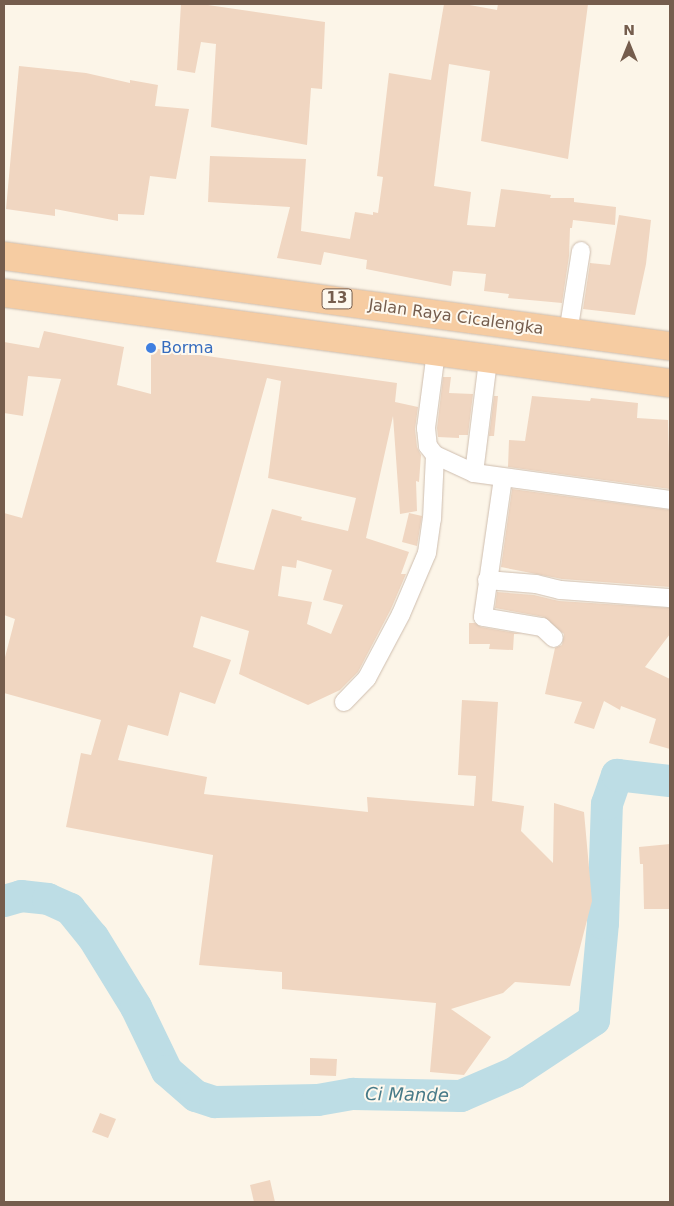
<!DOCTYPE html>
<style>
body{margin:0}
#map{position:relative;width:674px;height:1206px;overflow:hidden;background:#fcf5e8;font-family:"DejaVu Sans",sans-serif}
div>[style]{position:absolute}
[style*='--x']{left:calc(var(--x)*1px);top:calc(var(--y)*1px);width:calc(var(--w)*1px);rotate:calc(var(--a)*1deg)}
.river>*{height:32px;margin:-16px;padding:0 16px;transform-origin:16px;border-radius:16px;background:#bddde5}
.building>*{inset:0;background:#f0d6c1}
.roads{filter:drop-shadow(0 0 1px #cebdae) drop-shadow(0 0 1px #cebdae)}
.minor>*{height:18px;margin:-9px;padding:0 9px;transform-origin:9px;border-radius:9px;background:#fff}
.trunk>*{height:28px;margin:-14px;padding:0 14px;transform-origin:14px;border-radius:14px;background:#f6cca2}
.dots>*{width:14px;height:14px;translate:-50% -50%;box-sizing:border-box;border:2px solid #fef9ef;border-radius:50%}
span{translate:-50% -50%;white-space:nowrap;text-align:center;line-height:1.15;-webkit-text-stroke:4px #fef9ef;paint-order:stroke}
.shield-label span{padding:1px 4px;background:#fef9ef;border:1px solid;border-radius:4px;-webkit-text-stroke-width:0}
.shield-label{font-size:15px;color:#755d4d;font-weight:700}
.street-label{font-size:16px;color:#755d4d}
.shop-label{font-size:16px;color:#366cbe}
.left{translate:0 -50%;text-align:left}
.water-label{font-size:18px;color:#477a88;font-style:italic}
.frame{position:absolute;inset:0;border:5px solid #755d4d;pointer-events:none}
.north{position:absolute;left:604px;top:20px;width:50px;height:50px;-webkit-text-stroke:4px #fef9ef;paint-order:stroke;rotate:0deg;font-size:14px;font-weight:700;line-height:20px;text-align:center;color:#755d4d}
.north::after{content:'';display:block;margin:auto;width:18px;height:22px;background:#755d4d;clip-path:polygon(50% 0,100% 100%,50% 72%,0 100%)}
</style>
<div id="map">
<div class="river">
<i style="--x:4;--y:901;--w:18;--a:-16"></i>
<i style="--x:21;--y:896;--w:27;--a:6"></i>
<i style="--x:48;--y:899;--w:24;--a:24"></i>
<i style="--x:70;--y:909;--w:36;--a:51"></i>
<i style="--x:93;--y:937;--w:82;--a:58.4"></i>
<i style="--x:136;--y:1007;--w:71;--a:64.2"></i>
<i style="--x:167;--y:1071;--w:38;--a:41"></i>
<i style="--x:196;--y:1096;--w:20;--a:18"></i>
<i style="--x:215;--y:1102;--w:103;--a:-1.1"></i>
<i style="--x:318;--y:1100;--w:36;--a:-10"></i>
<i style="--x:353;--y:1094;--w:108;--a:1.1"></i>
<i style="--x:461;--y:1096;--w:58;--a:-23.5"></i>
<i style="--x:514;--y:1073;--w:96;--a:-33.5"></i>
<i style="--x:594;--y:1020;--w:97;--a:-84.7"></i>
<i style="--x:603;--y:923;--w:119;--a:-88.1"></i>
<i style="--x:607;--y:804;--w:31;--a:-71"></i>
<i style="--x:617;--y:775;--w:53;--a:6.5"></i>
</div>
<div class="building">
<i style="clip-path:polygon(181px 4px,201px 4px,325px 22px,322px 89px,311px 88px,307px 145px,211px 127px,216px 44px,201px 42px,195px 73px,177px 70px)"></i>
<i style="clip-path:polygon(444px 4px,464px 4px,497px 10px,498px 4px,588px 4px,568px 159px,481px 141px,490px 71px,449px 64px,434px 186px,471px 192px,467px 225px,495px 227px,501px 189px,551px 195px,550px 198px,574px 198px,574px 202px,616px 207px,615px 225px,573px 220px,572px 228px,570px 228px,569px 256px,562px 303px,508px 298px,509px 294px,484px 291px,486px 274px,453px 271px,451px 286px,366px 269px,367px 260px,324px 252px,321px 265px,277px 258px,290px 207px,208px 202px,210px 156px,306px 159px,301px 231px,350px 239px,355px 212px,373px 215px,373px 212px,378px 213px,383px 177px,377px 176px,389px 73px,431px 80px)"></i>
<i style="clip-path:polygon(19px 66px,86px 73px,130px 83px,130px 80px,158px 85px,155px 106px,189px 109px,176px 179px,150px 176px,144px 215px,118px 214px,118px 221px,55px 209px,55px 216px,6px 209px)"></i>
<i style="clip-path:polygon(619px 215px,651px 220px,646px 264px,635px 315px,583px 309px,590px 263px,610px 265px)"></i>
<i style="clip-path:polygon(evenodd,44px 331px,124px 347px,117px 385px,151px 394px,151px 348px,397px 383px,395px 402px,418px 407px,415px 429px,417px 447px,421px 455px,419px 482px,416px 481px,417px 511px,400px 514px,393px 416px,366px 538px,409px 552px,401px 574px,406px 574px,391px 609px,358px 672px,340px 690px,308px 705px,239px 674px,249px 631px,201px 616px,193px 647px,231px 660px,215px 704px,180px 692px,168px 736px,128px 725px,118px 760px,207px 777px,204px 794px,368px 812px,367px 797px,474px 806px,476px 776px,458px 775px,462px 700px,498px 702px,492px 801px,524px 806px,521px 831px,553px 863px,554px 803px,584px 812px,592px 901px,570px 986px,515px 982px,503px 993px,451px 1009px,491px 1037px,464px 1075px,430px 1072px,436px 1003px,282px 989px,282px 972px,199px 965px,213px 855px,66px 827px,81px 753px,91px 755px,101px 720px,4px 693px,4px 661px,15px 619px,4px 615px,4px 513px,22px 518px,61px 379px,28px 376px,23px 416px,4px 413px,4px 342px,39px 348px,44px 331px,267px 378px,281px 381px,268px 478px,356px 498px,348px 531px,301px 520px,302px 517px,272px 509px,254px 570px,216px 562px,267px 378px,44px 331px,297px 560px,332px 570px,323px 600px,343px 605px,331px 634px,307px 624px,312px 602px,278px 596px,282px 566px,296px 568px,297px 560px)"></i>
<i style="clip-path:polygon(443px 377px,451px 377px,449px 393px,473px 394px,468px 435px,459px 435px,459px 438px,438px 437px,437px 428px)"></i>
<i style="clip-path:polygon(494px 396px,498px 396px,494px 436px,489px 436px)"></i>
<i style="clip-path:polygon(532px 396px,590px 401px,591px 398px,638px 403px,637px 418px,668px 420px,670px 489px,508px 467px,509px 440px,525px 441px)"></i>
<i style="clip-path:polygon(512px 489px,670px 510px,670px 587px,562px 579px,501px 567px)"></i>
<i style="clip-path:polygon(409px 513px,422px 516px,417px 546px,402px 542px)"></i>
<i style="clip-path:polygon(497px 592px,534px 595px,559px 601px,670px 608px,670px 634px,645px 667px,670px 679px,670px 749px,649px 743px,656px 719px,621px 706px,620px 710px,604px 701px,594px 729px,574px 723px,582px 702px,545px 694px,555px 648px,562px 645px,564px 634px,544px 617px,495px 608px)"></i>
<i style="clip-path:polygon(469px 623px,475px 623px,481px 627px,522px 634px,514px 634px,513px 650px,489px 649px,490px 644px,469px 644px)"></i>
<i style="clip-path:polygon(670px 844px,670px 909px,644px 909px,643px 864px,640px 864px,639px 847px)"></i>
<i style="clip-path:polygon(310px 1058px,337px 1059px,336px 1076px,310px 1075px)"></i>
<i style="clip-path:polygon(100px 1113px,116px 1119px,108px 1138px,92px 1132px)"></i>
<i style="clip-path:polygon(270px 1180px,275px 1202px,254px 1202px,250px 1185px)"></i>
</div>
<div class="roads">
<div class="minor">
<i style="--x:568;--y:333;--w:83;--a:-81"></i>
<i style="--x:436;--y:352;--w:77;--a:97.5"></i>
<i style="--x:426;--y:428;--w:18;--a:84"></i>
<i style="--x:428;--y:446;--w:11;--a:52"></i>
<i style="--x:435;--y:455;--w:43;--a:24.8"></i>
<i style="--x:474;--y:473;--w:198;--a:7.8"></i>
<i style="--x:474;--y:473;--w:114;--a:-82.9"></i>
<i style="--x:503;--y:478;--w:140;--a:98.2"></i>
<i style="--x:483;--y:617;--w:60;--a:9.6"></i>
<i style="--x:542;--y:627;--w:16;--a:43"></i>
<i style="--x:487;--y:580;--w:49;--a:4.7"></i>
<i style="--x:536;--y:584;--w:25;--a:14"></i>
<i style="--x:560;--y:590;--w:110;--a:4.2"></i>
<i style="--x:344;--y:702;--w:33;--a:-46"></i>
<i style="--x:367;--y:678;--w:72;--a:-62"></i>
<i style="--x:401;--y:614;--w:66;--a:-66.9"></i>
<i style="--x:427;--y:553;--w:34;--a:-82"></i>
<i style="--x:432;--y:519;--w:64;--a:-87.3"></i>
</div>
<div class="trunk">
<i style="--x:4;--y:256;--w:672;--a:7.7"></i>
<i style="--x:4;--y:293;--w:672;--a:7.7"></i>
</div>
</div>
<div class="dots">
<i style="left:151px;top:348px;background:#3f7fe0"></i>
</div>
<div class="shield-label">
<span style="left:337px;top:299px">13</span>
</div>
<div class="street-label">
<span style="left:456px;top:317px;rotate:8deg">Jalan Raya Cicalengka</span>
</div>
<div class="shop-label">
<span class="left" style="left:161px;top:348px">Borma</span>
</div>
<div class="water-label">
<span style="left:407px;top:1095px;rotate:1deg">Ci Mande</span>
</div>
<div class="frame"></div>
<div class="north">N</div>
</div>
